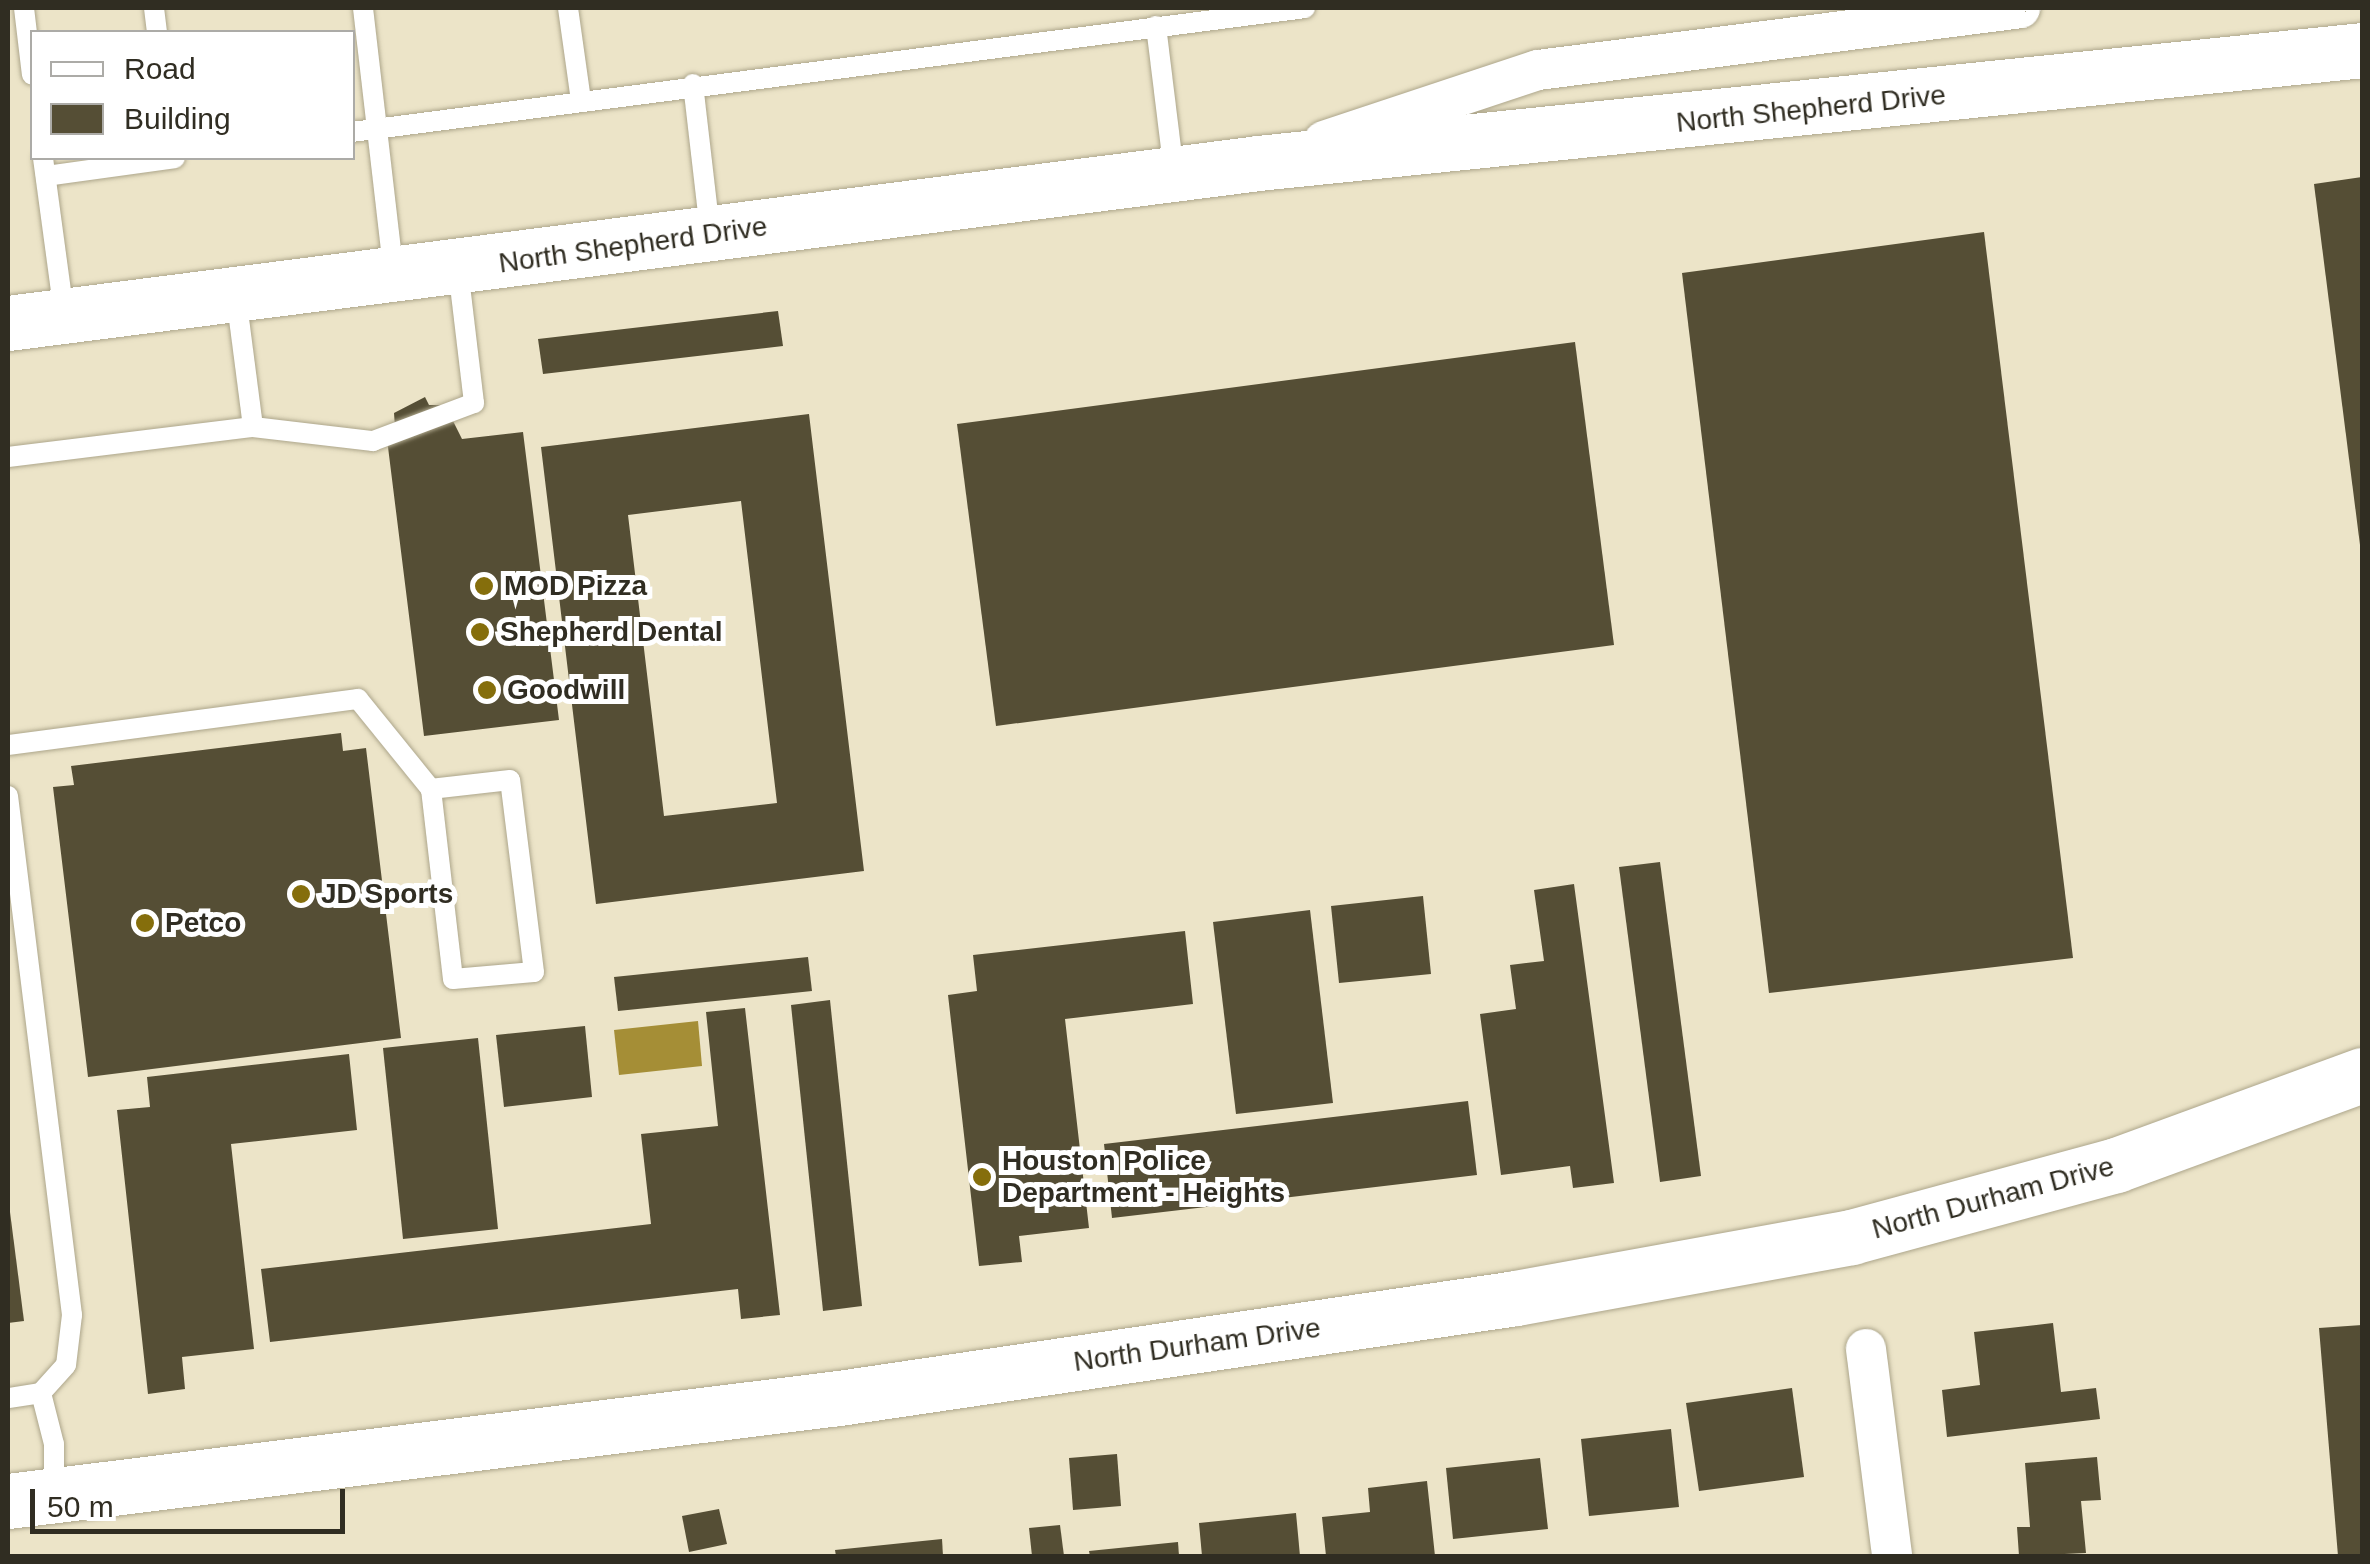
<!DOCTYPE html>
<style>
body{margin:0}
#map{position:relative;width:2370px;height:1564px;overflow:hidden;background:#ece4c8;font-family:Arial,sans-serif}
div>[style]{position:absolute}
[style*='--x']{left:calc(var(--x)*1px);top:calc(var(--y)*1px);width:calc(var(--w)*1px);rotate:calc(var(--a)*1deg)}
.water>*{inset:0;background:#a58e36}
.building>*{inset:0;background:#554e35}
.roads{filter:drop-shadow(0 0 2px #ada68b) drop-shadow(0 0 2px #ada68b)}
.service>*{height:20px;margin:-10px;padding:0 10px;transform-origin:10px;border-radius:10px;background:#fff}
.minor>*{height:40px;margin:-20px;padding:0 20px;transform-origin:20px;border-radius:20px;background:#fff}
.primary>*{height:55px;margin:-27.5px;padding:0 27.5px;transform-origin:27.5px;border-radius:27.5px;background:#fff}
.dots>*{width:28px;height:28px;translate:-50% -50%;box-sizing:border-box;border:5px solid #fff;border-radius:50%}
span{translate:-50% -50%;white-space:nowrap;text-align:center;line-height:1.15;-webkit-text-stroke:10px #fff;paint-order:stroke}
.street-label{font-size:28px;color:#302d22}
.poi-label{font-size:28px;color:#302d22;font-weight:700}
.left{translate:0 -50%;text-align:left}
.frame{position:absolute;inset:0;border:10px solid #302d22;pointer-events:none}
.legend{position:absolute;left:30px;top:30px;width:325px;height:130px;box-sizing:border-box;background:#fff;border:2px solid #acaba7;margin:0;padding:12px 18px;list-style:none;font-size:30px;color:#302d22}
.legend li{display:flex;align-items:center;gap:20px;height:50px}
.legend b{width:50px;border:2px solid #acaba7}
.scale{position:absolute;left:30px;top:1489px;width:315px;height:45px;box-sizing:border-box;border:5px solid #302d22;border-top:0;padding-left:12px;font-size:30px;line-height:35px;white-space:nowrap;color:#302d22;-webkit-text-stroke:8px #fff;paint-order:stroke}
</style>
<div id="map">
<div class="water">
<i style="clip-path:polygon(698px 1021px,702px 1066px,619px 1075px,614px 1030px)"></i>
</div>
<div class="building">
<i style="clip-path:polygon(2362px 177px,2362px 545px,2360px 545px,2314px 184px)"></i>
<i style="clip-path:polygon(1984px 232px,2073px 958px,1769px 993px,1682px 273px)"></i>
<i style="clip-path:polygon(778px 311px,783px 346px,543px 374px,538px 339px)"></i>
<i style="clip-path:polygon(1575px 342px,1614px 645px,996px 726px,957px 424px)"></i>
<i style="clip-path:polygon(425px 397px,429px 405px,445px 405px,462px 439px,523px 432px,559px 720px,424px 736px,386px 431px,395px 427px,394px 413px)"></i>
<i style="clip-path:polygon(evenodd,809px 414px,864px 871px,596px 904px,541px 447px,809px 414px,741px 501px,777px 803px,664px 816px,628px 515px,741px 501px)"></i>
<i style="clip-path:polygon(341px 733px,343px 751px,366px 748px,401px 1038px,88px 1077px,53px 787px,74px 785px,71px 766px)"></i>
<i style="clip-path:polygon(1660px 862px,1701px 1176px,1660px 1182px,1619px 867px)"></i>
<i style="clip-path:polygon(1574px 884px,1614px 1183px,1573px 1188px,1570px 1166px,1501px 1175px,1480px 1014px,1516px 1009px,1510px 965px,1544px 961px,1534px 890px)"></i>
<i style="clip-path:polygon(1423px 896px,1431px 974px,1339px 983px,1331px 906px)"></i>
<i style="clip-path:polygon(1310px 910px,1333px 1103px,1236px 1114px,1213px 922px)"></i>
<i style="clip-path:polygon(1185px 931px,1193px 1004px,1065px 1019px,1089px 1228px,1019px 1236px,1022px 1262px,979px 1266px,948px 995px,977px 991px,973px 955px)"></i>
<i style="clip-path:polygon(808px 957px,812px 991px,618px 1011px,614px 977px)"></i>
<i style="clip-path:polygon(830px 1000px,862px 1306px,823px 1311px,791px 1005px)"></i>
<i style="clip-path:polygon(745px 1008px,780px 1315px,741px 1319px,738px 1289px,270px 1342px,261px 1269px,651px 1224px,641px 1134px,718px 1126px,706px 1012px)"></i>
<i style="clip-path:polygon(585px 1026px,592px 1097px,504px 1107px,496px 1035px)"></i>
<i style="clip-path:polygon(478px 1038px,498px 1229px,403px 1239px,383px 1048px)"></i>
<i style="clip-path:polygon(349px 1054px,357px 1130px,231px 1144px,254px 1349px,182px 1357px,185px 1389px,148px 1394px,117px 1110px,150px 1107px,147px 1077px)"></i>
<i style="clip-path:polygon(1468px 1101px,1477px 1175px,1112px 1218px,1104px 1144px)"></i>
<i style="clip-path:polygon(10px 1212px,24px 1321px,8px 1323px,8px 1213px)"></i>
<i style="clip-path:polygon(2053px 1323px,2061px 1392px,2096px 1388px,2100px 1419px,1947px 1437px,1942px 1390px,1980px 1385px,1974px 1332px)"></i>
<i style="clip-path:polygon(2362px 1325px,2362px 1556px,2338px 1556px,2319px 1328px)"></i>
<i style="clip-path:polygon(1792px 1388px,1804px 1477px,1699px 1491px,1686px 1403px)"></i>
<i style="clip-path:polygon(1671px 1429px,1679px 1507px,1589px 1516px,1581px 1439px)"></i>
<i style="clip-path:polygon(1117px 1454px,1121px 1506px,1073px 1510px,1069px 1458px)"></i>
<i style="clip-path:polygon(2097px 1457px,2101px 1500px,2081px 1501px,2086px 1553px,2019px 1556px,2017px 1527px,2030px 1527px,2025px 1463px)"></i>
<i style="clip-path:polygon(1540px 1458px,1548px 1529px,1453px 1539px,1446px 1468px)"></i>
<i style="clip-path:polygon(1427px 1481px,1435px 1556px,1326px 1556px,1322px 1517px,1370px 1512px,1368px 1488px)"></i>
<i style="clip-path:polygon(719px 1509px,727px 1544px,689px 1552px,682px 1516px)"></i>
<i style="clip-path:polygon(1296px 1513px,1300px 1556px,1202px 1556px,1199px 1523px)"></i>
<i style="clip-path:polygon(1060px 1525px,1064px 1556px,1032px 1556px,1029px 1528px)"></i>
<i style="clip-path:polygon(942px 1539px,943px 1556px,836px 1556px,835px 1550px)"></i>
<i style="clip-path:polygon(1178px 1542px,1179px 1556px,1090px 1556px,1089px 1551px)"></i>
</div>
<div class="roads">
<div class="service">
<i style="--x:24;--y:8;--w:67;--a:83.2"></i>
<i style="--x:154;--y:8;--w:24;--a:83"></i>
<i style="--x:363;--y:8;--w:268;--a:83.4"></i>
<i style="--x:568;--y:8;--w:93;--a:82"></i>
<i style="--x:1156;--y:26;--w:148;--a:83"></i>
<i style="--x:693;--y:84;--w:149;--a:83.4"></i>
<i style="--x:352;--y:132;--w:961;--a:-7.41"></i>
<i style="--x:43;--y:158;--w:157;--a:82.3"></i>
<i style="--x:46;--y:176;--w:130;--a:-7.9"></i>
<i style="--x:236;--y:296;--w:132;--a:82.6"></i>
<i style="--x:8;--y:457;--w:247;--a:-7"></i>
<i style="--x:253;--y:427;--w:121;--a:6.7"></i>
<i style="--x:373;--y:441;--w:108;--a:-20.6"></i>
<i style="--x:474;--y:403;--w:135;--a:-96.8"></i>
<i style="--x:8;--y:745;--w:353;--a:-7.5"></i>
<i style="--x:358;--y:699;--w:116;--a:51"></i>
<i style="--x:431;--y:789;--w:191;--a:83.4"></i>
<i style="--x:453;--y:979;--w:81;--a:-4.9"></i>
<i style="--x:534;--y:972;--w:193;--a:-97.1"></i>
<i style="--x:510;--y:780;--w:80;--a:173.5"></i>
<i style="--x:8;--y:796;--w:523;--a:82.97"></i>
<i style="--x:72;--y:1315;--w:50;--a:96.8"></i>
<i style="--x:66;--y:1365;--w:38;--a:132"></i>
<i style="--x:41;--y:1393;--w:33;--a:171"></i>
<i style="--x:41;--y:1393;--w:53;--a:75.7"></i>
<i style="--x:54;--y:1444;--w:50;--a:90"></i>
</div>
<div class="minor">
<i style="--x:1324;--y:141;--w:225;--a:-18.4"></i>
<i style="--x:1538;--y:70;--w:486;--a:-7.3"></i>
<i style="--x:1866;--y:1349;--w:209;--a:82.8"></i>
</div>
<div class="primary">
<i style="--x:8;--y:323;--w:1260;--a:-7.29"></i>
<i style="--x:1258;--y:163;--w:1110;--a:-5.84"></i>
<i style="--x:8;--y:1501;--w:837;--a:-7.07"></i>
<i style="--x:839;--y:1398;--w:684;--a:-8.4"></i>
<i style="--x:1516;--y:1298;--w:341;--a:-10.3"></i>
<i style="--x:1851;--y:1237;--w:275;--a:-15.2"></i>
<i style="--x:2116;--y:1165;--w:262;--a:-20.1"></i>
</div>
</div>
<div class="dots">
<i style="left:484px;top:586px;background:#856e0c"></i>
<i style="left:480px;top:632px;background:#856e0c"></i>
<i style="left:487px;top:690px;background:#856e0c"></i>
<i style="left:301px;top:894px;background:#856e0c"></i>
<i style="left:145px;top:923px;background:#856e0c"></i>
<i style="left:982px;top:1177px;background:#856e0c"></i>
</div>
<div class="street-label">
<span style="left:1811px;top:109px;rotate:-6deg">North Shepherd Drive</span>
<span style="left:633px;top:245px;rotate:-8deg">North Shepherd Drive</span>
<span style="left:1993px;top:1198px;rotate:-15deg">North Durham Drive</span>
<span style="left:1197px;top:1345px;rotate:-8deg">North Durham Drive</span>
</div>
<div class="poi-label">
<span class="left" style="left:504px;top:586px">MOD Pizza</span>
<span class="left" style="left:500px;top:632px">Shepherd Dental</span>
<span class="left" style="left:507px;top:690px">Goodwill</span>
<span class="left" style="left:321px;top:894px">JD Sports</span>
<span class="left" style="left:165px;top:923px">Petco</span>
<span class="left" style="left:1002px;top:1177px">Houston Police<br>Department - Heights</span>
</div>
<div class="frame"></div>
<ul class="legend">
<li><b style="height:12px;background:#fff"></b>Road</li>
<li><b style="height:28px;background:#554e35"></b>Building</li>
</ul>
<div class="scale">50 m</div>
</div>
